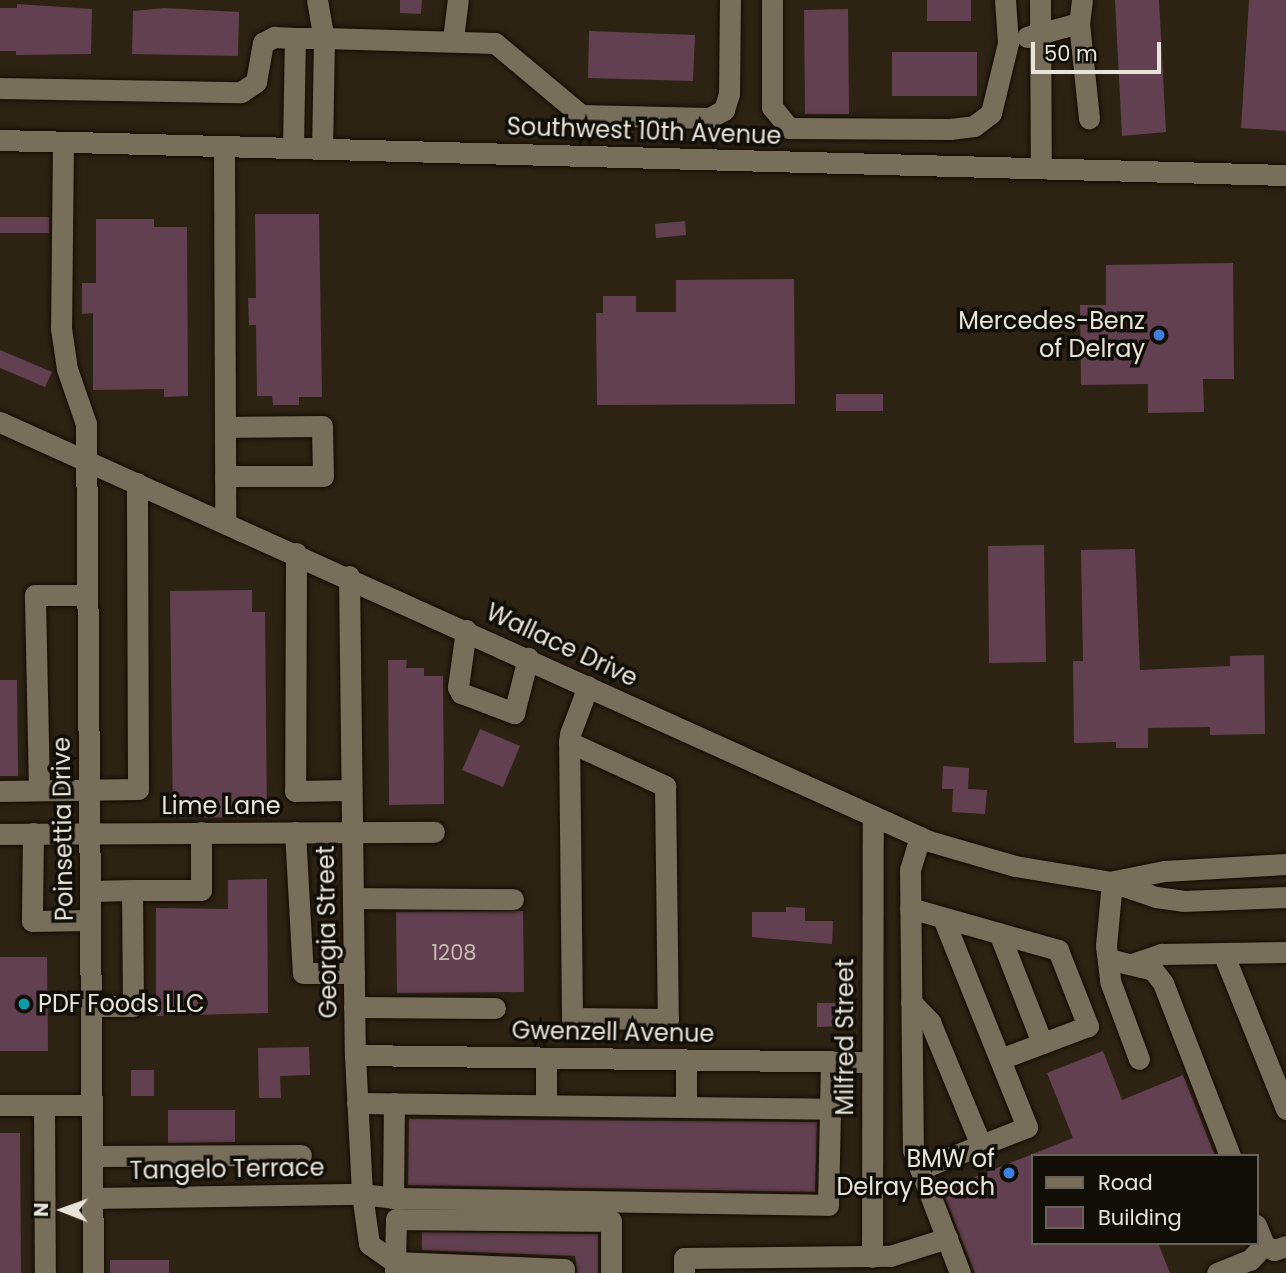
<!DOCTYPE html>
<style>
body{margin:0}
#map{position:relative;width:1286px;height:1273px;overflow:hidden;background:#2c2314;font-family:Poppins,sans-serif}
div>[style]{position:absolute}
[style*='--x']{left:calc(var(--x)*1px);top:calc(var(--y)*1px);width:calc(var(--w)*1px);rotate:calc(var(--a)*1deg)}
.building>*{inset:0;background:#61414f}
.roads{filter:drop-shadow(0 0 2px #140c01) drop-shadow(0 0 2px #140c01)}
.minor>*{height:21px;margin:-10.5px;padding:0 10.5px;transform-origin:10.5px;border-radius:10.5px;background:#786e5c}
.dots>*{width:19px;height:19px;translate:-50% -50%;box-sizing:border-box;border:4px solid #110d07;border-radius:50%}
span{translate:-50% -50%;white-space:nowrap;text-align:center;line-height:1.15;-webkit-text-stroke:7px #110d07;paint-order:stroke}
.number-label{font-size:21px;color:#c7bbb7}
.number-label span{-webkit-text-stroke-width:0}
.street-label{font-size:24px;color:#e9e4da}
.poi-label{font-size:24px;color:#e9e4da}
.right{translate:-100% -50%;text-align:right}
.left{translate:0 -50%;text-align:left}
.legend{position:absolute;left:1031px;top:1154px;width:228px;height:91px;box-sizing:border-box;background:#110d07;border:2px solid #67635b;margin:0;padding:9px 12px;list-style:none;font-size:21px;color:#e9e4da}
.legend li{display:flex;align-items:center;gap:14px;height:35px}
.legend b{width:35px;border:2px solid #67635b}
.north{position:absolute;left:28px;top:1175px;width:70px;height:70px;-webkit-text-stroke:5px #110d07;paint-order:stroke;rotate:271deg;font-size:19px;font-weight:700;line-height:28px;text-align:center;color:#e9e4da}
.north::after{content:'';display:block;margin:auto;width:24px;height:32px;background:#e9e4da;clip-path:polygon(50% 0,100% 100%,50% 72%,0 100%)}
.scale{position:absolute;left:1031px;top:42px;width:130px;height:32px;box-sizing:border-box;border:4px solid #e9e4da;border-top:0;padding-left:9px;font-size:21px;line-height:24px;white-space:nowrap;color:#e9e4da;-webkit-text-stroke:5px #110d07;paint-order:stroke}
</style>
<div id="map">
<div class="building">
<i style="clip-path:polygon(400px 0,422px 0,421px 14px,400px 13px)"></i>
<i style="clip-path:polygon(927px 0,971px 0,971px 21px,927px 21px)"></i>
<i style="clip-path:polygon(1115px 0,1159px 0,1166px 132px,1122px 136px)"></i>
<i style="clip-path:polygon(1249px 0,1286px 0,1286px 131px,1241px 128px)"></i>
<i style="clip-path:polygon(17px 4px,92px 9px,91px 54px,16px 55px,16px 51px,0 51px,0 8px,17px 8px)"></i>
<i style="clip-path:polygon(164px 8px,239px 12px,238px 56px,132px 54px,133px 11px)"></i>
<i style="clip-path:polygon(848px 9px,849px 114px,805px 114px,804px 10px)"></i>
<i style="clip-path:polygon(589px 31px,695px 35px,693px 81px,588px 78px)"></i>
<i style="clip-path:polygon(892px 52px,977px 52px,977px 96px,892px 96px)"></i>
<i style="clip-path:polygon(255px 214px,319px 214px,322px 397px,299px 397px,299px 405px,273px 405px,272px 396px,257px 396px,256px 325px,249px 325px,248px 298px,256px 298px)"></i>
<i style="clip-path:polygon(0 217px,49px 217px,49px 233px,0 233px)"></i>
<i style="clip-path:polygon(96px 219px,154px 219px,154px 227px,187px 227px,188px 396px,164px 397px,164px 389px,93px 390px,93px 313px,82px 314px,82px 283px,96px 283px)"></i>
<i style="clip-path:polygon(685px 221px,686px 235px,656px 238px,655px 224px)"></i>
<i style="clip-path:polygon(1233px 263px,1234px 379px,1203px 379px,1204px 412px,1148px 413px,1148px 384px,1081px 385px,1080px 305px,1106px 305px,1106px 265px)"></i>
<i style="clip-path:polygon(794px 279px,795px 404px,597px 405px,596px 313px,603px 313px,603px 296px,636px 296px,636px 312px,676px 312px,676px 280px)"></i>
<i style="clip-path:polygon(0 350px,52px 372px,45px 387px,0 368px)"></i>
<i style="clip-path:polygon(836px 394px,883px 394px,883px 411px,836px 411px)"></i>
<i style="clip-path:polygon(1044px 545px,1046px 662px,989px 663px,988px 546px)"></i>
<i style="clip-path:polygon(1135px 549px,1140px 670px,1230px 666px,1230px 656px,1264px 655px,1265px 734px,1210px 735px,1210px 727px,1148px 728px,1148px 748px,1116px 748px,1116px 742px,1074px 743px,1073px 661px,1083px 661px,1081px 550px)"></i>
<i style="clip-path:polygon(252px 590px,252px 612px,265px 612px,267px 817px,173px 818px,170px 591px)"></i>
<i style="clip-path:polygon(388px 660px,407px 660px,406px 668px,424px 668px,424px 676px,443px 676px,444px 804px,389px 805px)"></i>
<i style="clip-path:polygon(0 680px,17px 680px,18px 776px,0 776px)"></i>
<i style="clip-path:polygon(480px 729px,520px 746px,503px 787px,462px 770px)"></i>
<i style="clip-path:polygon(943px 766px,969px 768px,968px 789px,987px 790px,985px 814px,952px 812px,953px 789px,942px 789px)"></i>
<i style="clip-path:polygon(267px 879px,268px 1013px,156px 1016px,156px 908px,228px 909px,228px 880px)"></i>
<i style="clip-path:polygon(786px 907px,805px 908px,805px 921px,833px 921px,832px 944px,752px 937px,752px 912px,786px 912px)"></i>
<i style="clip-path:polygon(523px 911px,524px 992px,397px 993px,396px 912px)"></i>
<i style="clip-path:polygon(0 957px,47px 957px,48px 1051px,0 1051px)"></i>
<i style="clip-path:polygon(817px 1003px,844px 1003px,844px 1026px,817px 1027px)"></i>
<i style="clip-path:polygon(309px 1047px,310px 1075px,280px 1076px,281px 1098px,259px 1098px,258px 1048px)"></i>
<i style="clip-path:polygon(1103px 1051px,1122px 1100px,1183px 1075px,1215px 1156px,1032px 1156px,1032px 1243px,1158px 1243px,1170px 1273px,975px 1273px,942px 1190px,1073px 1138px,1047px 1073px)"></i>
<i style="clip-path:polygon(131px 1070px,154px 1070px,154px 1096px,131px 1096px)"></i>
<i style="clip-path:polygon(168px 1110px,235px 1110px,235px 1142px,168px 1143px)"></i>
<i style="clip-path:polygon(409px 1119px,817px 1122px,815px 1192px,408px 1185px)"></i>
<i style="clip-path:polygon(0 1133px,20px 1133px,21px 1273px,0 1273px)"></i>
<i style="clip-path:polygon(422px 1232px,598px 1234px,598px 1273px,577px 1273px,575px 1256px,422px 1250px)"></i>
<i style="clip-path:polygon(110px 1260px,169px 1260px,169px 1273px,110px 1273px)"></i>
</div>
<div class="roads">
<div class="minor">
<i style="--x:317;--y:0;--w:39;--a:80"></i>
<i style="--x:324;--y:38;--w:171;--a:1.7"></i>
<i style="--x:495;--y:43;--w:112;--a:39.9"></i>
<i style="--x:581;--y:115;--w:128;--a:1.3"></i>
<i style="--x:709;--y:118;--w:17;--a:-28"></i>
<i style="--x:724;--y:110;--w:17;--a:-73"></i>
<i style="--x:729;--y:94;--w:94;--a:-89.4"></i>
<i style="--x:772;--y:0;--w:107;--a:90"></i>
<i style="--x:772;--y:107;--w:27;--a:51"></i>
<i style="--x:789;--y:128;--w:161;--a:0.4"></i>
<i style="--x:950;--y:129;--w:24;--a:-7"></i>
<i style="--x:974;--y:126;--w:21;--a:-37"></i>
<i style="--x:991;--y:113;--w:72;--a:-76.3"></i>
<i style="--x:1008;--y:43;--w:43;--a:-94"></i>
<i style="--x:1040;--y:0;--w:168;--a:89.7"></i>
<i style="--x:1082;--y:0;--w:23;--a:97"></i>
<i style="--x:1079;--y:23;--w:96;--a:84"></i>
<i style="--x:1027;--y:37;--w:54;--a:-15.1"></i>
<i style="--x:453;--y:39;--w:39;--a:-83"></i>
<i style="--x:0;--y:88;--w:241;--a:1"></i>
<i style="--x:241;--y:92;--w:18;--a:-34"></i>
<i style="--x:256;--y:82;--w:40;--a:-80"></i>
<i style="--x:263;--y:43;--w:13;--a:-29"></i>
<i style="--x:274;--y:37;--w:21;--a:3"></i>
<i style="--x:0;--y:140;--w:1286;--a:1.56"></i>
<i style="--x:63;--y:142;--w:186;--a:90.6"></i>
<i style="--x:61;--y:328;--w:41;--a:81.7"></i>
<i style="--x:67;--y:369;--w:58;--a:70.9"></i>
<i style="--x:86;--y:424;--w:849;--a:89.53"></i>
<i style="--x:224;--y:146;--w:376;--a:89.8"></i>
<i style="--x:293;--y:148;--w:110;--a:-89"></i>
<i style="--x:295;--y:38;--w:29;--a:0"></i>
<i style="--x:324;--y:38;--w:111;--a:91"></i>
<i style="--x:0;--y:422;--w:1019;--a:24.28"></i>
<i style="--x:929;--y:841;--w:90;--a:16.2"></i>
<i style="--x:1015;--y:866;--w:98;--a:9.4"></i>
<i style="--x:1112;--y:882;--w:46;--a:18.8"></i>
<i style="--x:1156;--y:897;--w:27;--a:8"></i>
<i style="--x:1183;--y:901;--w:103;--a:-2.2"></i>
<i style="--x:225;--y:427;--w:97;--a:-0.6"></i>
<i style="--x:322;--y:426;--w:50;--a:88.9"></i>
<i style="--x:323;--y:476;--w:98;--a:180"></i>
<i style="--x:296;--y:553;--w:238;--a:90.2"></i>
<i style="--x:295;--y:791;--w:56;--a:-1"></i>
<i style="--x:349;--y:576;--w:479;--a:89.3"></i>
<i style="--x:355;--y:1055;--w:139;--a:87.1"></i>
<i style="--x:362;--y:1194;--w:50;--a:82"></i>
<i style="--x:369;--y:1244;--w:32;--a:35"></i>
<i style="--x:395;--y:1262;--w:11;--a:90"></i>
<i style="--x:466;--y:630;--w:58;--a:98"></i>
<i style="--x:458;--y:687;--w:7;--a:63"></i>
<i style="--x:461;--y:693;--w:57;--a:20.7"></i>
<i style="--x:514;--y:713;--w:57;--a:-75.7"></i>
<i style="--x:569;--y:742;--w:106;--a:24.6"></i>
<i style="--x:665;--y:786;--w:233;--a:89.3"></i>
<i style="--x:668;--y:1019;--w:96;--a:-179.4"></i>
<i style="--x:572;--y:1018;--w:276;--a:-90.6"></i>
<i style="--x:569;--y:742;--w:8;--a:-83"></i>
<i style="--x:570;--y:734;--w:51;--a:-69.4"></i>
<i style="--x:39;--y:790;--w:195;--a:-91.2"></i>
<i style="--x:35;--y:595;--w:51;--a:0"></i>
<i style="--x:0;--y:791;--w:138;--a:-0.8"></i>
<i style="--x:138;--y:789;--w:306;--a:-90.2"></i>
<i style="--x:295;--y:832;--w:141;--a:86.8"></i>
<i style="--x:303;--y:973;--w:51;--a:0"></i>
<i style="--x:33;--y:833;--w:88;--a:90.7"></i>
<i style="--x:32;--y:921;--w:58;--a:-1"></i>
<i style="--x:0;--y:834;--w:434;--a:-0.3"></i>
<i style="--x:920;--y:837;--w:34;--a:107"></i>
<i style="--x:910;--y:870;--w:280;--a:89.4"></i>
<i style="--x:913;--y:1150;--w:132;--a:69.1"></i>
<i style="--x:1114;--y:881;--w:51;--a:-11.3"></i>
<i style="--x:1164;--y:871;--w:122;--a:-3.3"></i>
<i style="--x:1112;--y:882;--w:64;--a:95.4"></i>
<i style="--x:1106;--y:946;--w:35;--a:83"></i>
<i style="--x:1110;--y:981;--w:83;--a:69.6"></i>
<i style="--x:132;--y:890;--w:69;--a:0"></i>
<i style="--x:201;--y:890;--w:58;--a:-90"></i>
<i style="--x:90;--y:891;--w:42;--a:-1.4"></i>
<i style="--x:132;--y:890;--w:116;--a:89.5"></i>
<i style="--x:133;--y:1006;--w:42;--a:180"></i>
<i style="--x:353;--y:898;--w:160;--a:0.4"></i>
<i style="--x:910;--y:908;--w:154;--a:15.8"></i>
<i style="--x:1058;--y:950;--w:82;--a:68.5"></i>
<i style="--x:1088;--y:1026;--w:94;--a:159.4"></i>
<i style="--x:999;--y:933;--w:118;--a:68.6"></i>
<i style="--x:1223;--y:953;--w:168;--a:68"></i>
<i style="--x:1108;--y:959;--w:46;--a:13.7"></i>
<i style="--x:1153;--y:970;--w:16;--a:52"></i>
<i style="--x:1163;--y:983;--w:186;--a:68.8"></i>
<i style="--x:1135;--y:963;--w:28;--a:-19"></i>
<i style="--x:1161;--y:954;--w:125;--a:-0.9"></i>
<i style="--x:911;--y:1002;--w:28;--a:46"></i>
<i style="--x:930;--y:1022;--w:133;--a:67.5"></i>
<i style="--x:354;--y:1007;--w:141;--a:0.4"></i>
<i style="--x:355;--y:1055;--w:515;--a:0.78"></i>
<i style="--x:357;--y:1103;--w:473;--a:0.7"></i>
<i style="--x:830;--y:1109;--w:48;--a:-88.8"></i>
<i style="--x:0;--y:1105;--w:92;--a:0"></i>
<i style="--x:44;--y:1105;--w:168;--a:89.7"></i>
<i style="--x:546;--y:1105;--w:47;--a:-90"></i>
<i style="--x:686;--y:1107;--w:47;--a:-90"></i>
<i style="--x:93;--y:1156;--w:208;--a:-0.3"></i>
<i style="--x:920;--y:1169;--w:115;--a:-21.4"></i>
<i style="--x:1027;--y:1127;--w:225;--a:-111.9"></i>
<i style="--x:93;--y:1198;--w:269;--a:-0.9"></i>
<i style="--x:362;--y:1194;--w:31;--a:7"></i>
<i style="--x:393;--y:1198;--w:435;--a:0.9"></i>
<i style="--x:828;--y:1205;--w:96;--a:-88.8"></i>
<i style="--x:393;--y:1198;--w:95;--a:-89.4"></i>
<i style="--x:1256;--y:1225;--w:22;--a:68"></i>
<i style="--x:1264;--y:1245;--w:11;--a:27"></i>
<i style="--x:1274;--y:1250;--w:13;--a:-18"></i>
<i style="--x:872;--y:1257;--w:441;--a:-89.9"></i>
<i style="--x:564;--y:1273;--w:4;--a:-90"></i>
<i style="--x:564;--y:1269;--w:169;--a:-177.6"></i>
<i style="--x:395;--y:1262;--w:43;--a:-88.7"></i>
<i style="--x:396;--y:1219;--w:215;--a:0.5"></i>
<i style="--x:611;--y:1221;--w:52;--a:90"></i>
<i style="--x:684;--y:1273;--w:15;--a:-90"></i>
<i style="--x:684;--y:1258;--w:206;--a:-0.6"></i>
<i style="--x:890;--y:1256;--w:60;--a:-17.5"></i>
<i style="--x:1217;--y:1273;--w:35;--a:-22"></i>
<i style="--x:1250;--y:1260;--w:21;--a:-47"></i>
</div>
</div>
<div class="dots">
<i style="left:1159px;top:335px;background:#3f7fe0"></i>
<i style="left:24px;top:1004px;background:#0f9aa8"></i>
<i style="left:1009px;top:1173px;background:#3f7fe0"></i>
</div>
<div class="number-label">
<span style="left:454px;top:953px">1208</span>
</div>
<div class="street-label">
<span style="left:644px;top:131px;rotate:2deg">Southwest 10th Avenue</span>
<span style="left:562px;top:645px;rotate:25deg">Wallace Drive</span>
<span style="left:221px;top:806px">Lime Lane</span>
<span style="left:63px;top:829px;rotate:-91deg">Poinsettia Drive</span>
<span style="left:327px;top:932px;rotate:-91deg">Georgia Street</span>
<span style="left:613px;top:1032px;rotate:1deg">Gwenzell Avenue</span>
<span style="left:845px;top:1037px;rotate:-90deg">Milfred Street</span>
<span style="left:227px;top:1169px;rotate:-1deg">Tangelo Terrace</span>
</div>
<div class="poi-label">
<span class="right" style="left:1145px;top:335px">Mercedes-Benz<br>of Delray</span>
<span class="left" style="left:38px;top:1004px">PDF Foods LLC</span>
<span class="right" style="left:995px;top:1173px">BMW of<br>Delray Beach</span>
</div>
<ul class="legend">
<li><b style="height:9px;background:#786e5c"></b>Road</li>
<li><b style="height:19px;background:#61414f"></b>Building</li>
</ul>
<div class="north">N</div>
<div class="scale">50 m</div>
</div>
